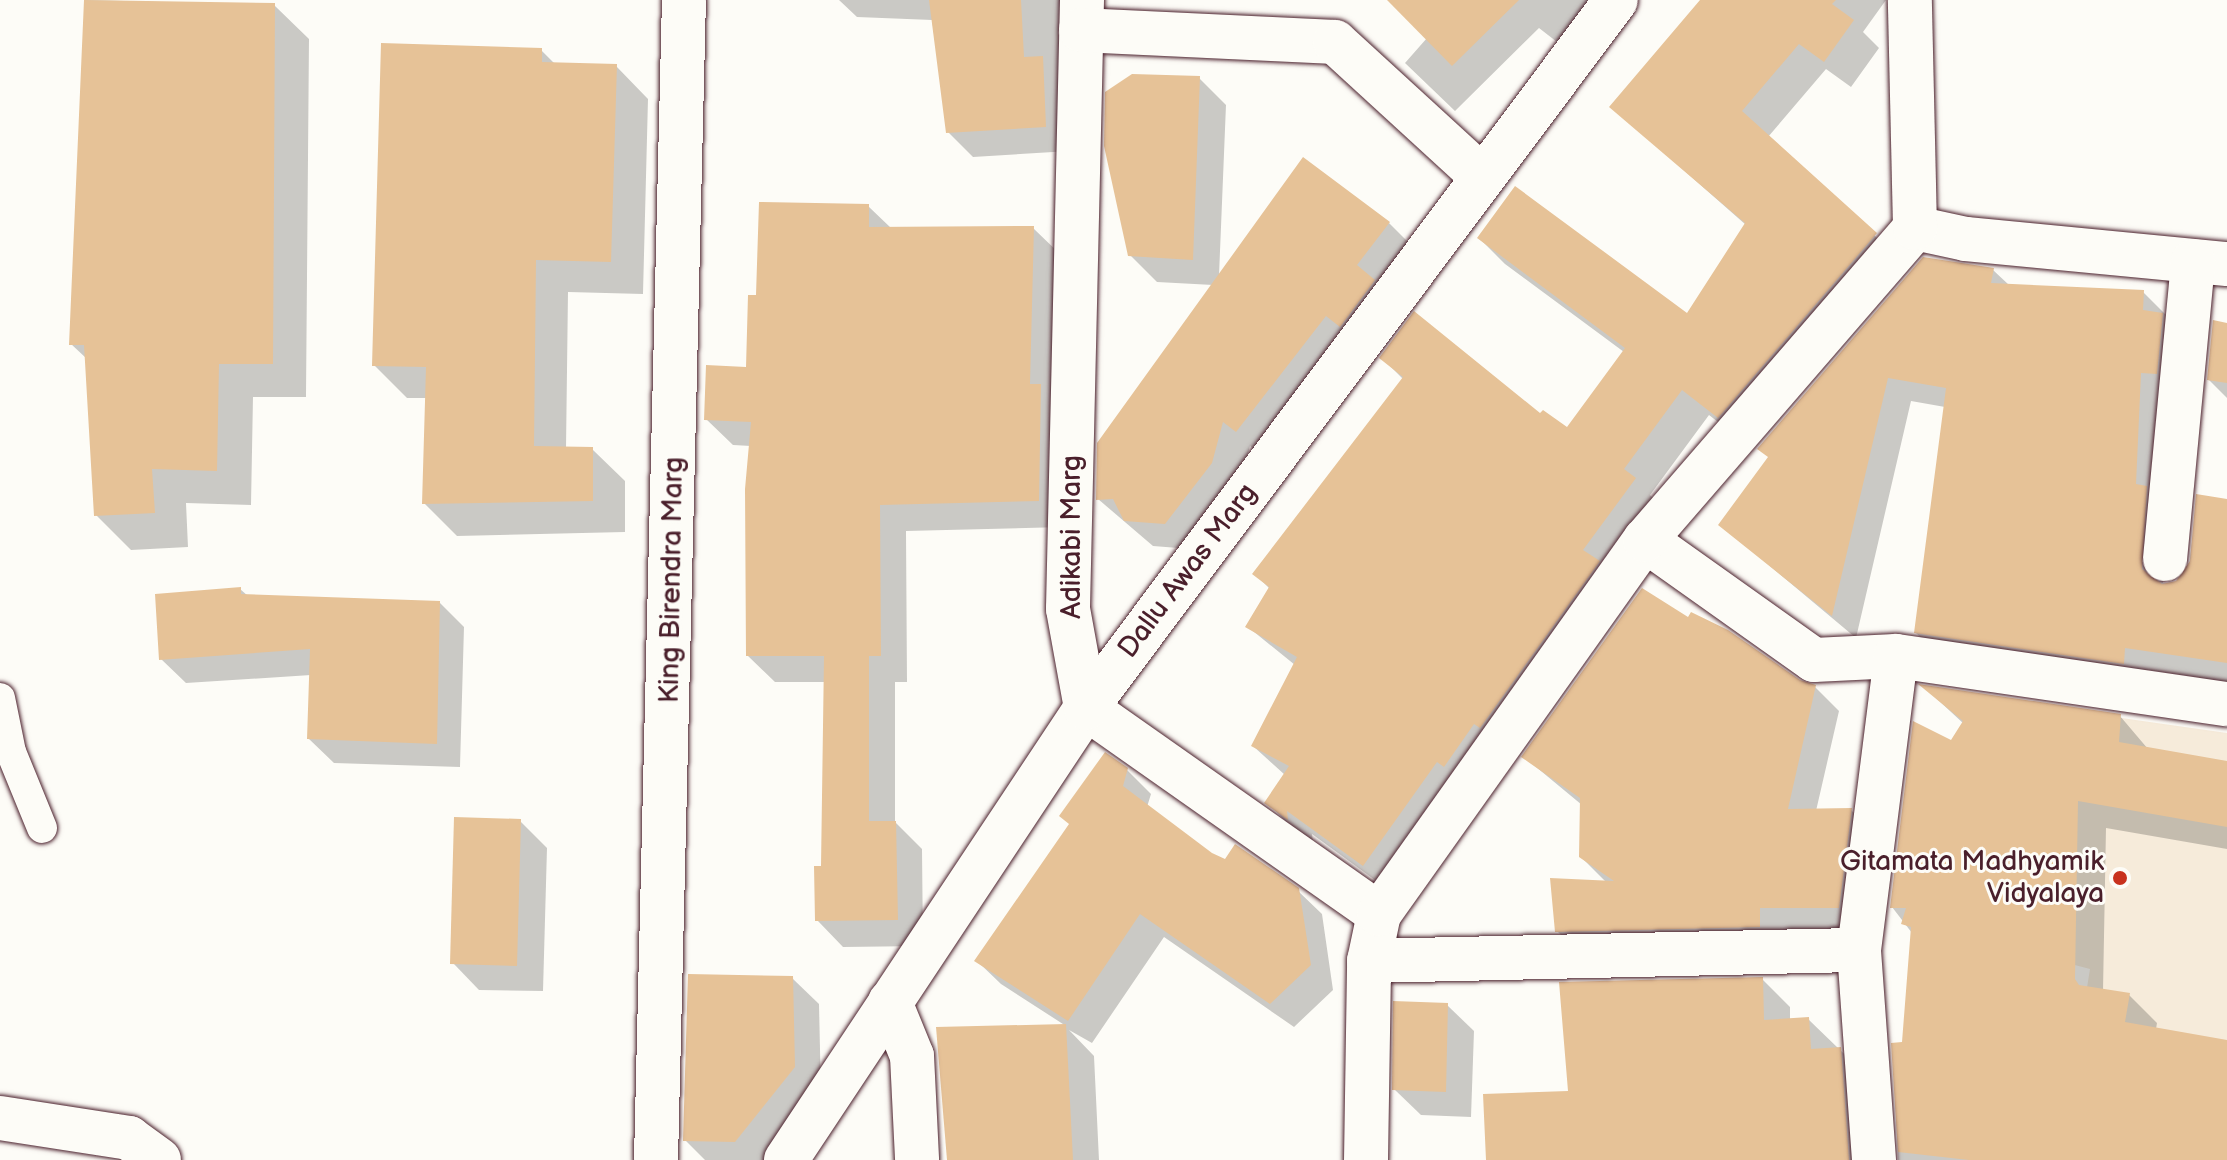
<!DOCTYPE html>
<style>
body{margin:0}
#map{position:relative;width:2227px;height:1160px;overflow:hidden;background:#fdfcf7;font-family:"Balsamiq Sans",sans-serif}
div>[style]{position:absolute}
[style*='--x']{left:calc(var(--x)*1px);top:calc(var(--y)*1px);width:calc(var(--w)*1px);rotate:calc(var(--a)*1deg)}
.built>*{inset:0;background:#f6ebda}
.shadow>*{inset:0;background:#0003}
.building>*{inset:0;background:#e6c297}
.roads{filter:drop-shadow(0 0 2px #4a1f2b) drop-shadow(0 0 2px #4a1f2b)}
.service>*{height:30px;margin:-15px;padding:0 15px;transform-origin:15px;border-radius:15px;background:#fdfcf7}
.minor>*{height:44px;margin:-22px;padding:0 22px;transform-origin:22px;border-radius:22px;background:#fdfcf7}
.dots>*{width:22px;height:22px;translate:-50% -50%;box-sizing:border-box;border:4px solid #fdfcf7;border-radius:50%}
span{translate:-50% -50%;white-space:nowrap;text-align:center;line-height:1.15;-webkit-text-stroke:6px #fdfcf7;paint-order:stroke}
.street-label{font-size:28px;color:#4a1f2b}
.poi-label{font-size:28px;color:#4a1f2b}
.right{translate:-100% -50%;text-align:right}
</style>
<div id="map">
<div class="built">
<i style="clip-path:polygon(2002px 701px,2227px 733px,2227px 1160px,2059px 1160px,2090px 969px,2014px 949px)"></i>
</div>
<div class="shadow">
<i style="clip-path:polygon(86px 0,274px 5px,309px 39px,306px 397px,253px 397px,251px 505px,186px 503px,188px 547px,131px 550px,96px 515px,87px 359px,71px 344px)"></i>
<i style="clip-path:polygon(839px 0,1063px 0,1070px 151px,973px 157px,948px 132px,932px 20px,857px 17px)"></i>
<i style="clip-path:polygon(1390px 0,1603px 0,1566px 49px,1539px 28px,1455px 111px,1405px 63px,1427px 38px)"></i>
<i style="clip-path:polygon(1724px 0,1886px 0,1863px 32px,1879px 48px,1851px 87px,1826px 69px,1768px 137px,1902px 261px,1745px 443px,1709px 415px,1650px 495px,1661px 506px,1390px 891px,1312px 834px,1313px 843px,1293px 829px,1267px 802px,1285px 775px,1253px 746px,1295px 665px,1248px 627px,1270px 589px,1255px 574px,1404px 380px,1382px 358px,1567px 430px,1624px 352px,1505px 264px,1479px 238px,1687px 316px,1746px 225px,1612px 107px)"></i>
<i style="clip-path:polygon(541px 50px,556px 65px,616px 66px,648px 99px,643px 294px,568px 292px,566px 449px,592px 449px,625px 481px,625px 532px,457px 536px,424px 503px,427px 398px,407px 398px,374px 365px)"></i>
<i style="clip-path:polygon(1199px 78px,1226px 105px,1219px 276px,1389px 223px,1415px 249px,1263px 457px,1250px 446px,1238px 490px,1191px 549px,1153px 546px,1098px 499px,1213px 285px,1157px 282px,1130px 255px)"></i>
<i style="clip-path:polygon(868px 206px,891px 228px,1033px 228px,1060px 254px,1064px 527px,906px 531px,907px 682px,895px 682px,895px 822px,922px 849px,923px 946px,843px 947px,817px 920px,823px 868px,825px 682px,775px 682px,748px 656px,751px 446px,733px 445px,706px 419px,747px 369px,758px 297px)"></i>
<i style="clip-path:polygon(1993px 270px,2009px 285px,2143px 292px,2167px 316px,2170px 511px,2163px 583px,2175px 584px,2188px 574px,2198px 496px,2227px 501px,2227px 682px,2148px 670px,2147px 686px,1940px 656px,1916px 633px,1945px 407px,1911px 401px,1856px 638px,1721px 525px)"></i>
<i style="clip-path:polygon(2227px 325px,2227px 398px,2209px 380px)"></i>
<i style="clip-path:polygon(240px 589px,248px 596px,440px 603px,464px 627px,460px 767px,334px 763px,309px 739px,311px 675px,186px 683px,161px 659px)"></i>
<i style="clip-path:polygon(1799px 682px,1815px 687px,1839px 711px,1816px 811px,1851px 810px,1875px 834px,1862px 931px,1581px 955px,1557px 931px,1607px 883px,1581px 857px,1582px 805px,1524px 757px)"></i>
<i style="clip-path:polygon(1924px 687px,2120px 716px,2148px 749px,2227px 763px,2227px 849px,2106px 828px,2103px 991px,2129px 995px,2157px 1023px,2156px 1029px,2227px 1042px,2227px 1160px,1898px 1160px,1893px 1045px,1903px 1044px,1912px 933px,1892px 907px,1952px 742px,1964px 724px)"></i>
<i style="clip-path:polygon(1127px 770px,1151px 794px,1147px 807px,1211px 855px,1297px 890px,1322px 914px,1333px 990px,1294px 1027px,1164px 937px,1092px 1043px,1069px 1030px,1094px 1056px,1099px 1160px,949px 1160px,1066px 1026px,1001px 984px,977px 961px)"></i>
<i style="clip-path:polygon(520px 821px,547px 848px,543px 991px,479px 990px,453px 963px)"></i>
<i style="clip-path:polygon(792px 978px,819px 1004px,821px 1094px,768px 1160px,705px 1160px,685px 1140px)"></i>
<i style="clip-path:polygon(1762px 979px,1790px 1007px,1790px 1020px,1808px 1019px,1868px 1077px,1876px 1160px,1488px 1160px,1570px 1093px)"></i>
<i style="clip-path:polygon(1447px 1005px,1474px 1031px,1471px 1117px,1421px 1115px,1394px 1089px)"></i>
</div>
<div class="building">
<i style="clip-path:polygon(84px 0,275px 3px,273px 364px,219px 364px,217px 471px,152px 469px,155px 513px,94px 516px,84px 345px,69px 345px)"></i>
<i style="clip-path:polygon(929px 0,1021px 0,1024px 57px,1043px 56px,1046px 127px,946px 133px)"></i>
<i style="clip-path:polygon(1387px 0,1519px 0,1452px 66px)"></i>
<i style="clip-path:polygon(1700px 0,1836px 0,1832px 4px,1854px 20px,1824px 62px,1799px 44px,1742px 111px,1877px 233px,1718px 418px,1682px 390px,1624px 469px,1636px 478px,1583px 550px,1600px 561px,1480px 728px,1474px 724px,1444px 767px,1437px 762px,1363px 866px,1287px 811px,1288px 820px,1264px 803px,1289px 766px,1251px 746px,1297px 657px,1245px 627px,1269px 587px,1252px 574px,1403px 377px,1379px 358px,1414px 311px,1540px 413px,1543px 410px,1567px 427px,1625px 348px,1477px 238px,1515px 186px,1687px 313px,1745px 223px,1609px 107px)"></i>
<i style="clip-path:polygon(381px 43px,542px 48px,542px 62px,617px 64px,611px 262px,536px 260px,534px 446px,593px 447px,593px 501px,422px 504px,426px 367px,372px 366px)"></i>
<i style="clip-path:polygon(1132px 74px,1200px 76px,1193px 260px,1128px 256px,1104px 146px,1105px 92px)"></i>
<i style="clip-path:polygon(1303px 157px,1390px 222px,1357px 265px,1375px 280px,1340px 327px,1326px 316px,1236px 432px,1223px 422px,1212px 463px,1165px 524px,1124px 521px,1113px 499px,1096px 500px,1097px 443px)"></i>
<i style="clip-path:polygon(759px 202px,869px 204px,869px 227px,1034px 226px,1030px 384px,1041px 384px,1039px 501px,880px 505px,881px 656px,869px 656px,869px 821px,896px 821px,898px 920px,815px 921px,814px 866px,821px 866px,824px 656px,746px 656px,745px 489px,751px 422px,704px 420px,706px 365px,746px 367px,748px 295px,756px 295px)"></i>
<i style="clip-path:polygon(1923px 257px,1994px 268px,1991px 283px,2144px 290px,2143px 310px,2163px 313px,2157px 374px,2141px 373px,2136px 484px,2147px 486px,2142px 569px,2162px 584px,2176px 581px,2190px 561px,2196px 494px,2227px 499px,2227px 663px,2125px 648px,2124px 664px,1914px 633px,1946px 388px,1888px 378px,1832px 616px,1718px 525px,1768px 457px,1757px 449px)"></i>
<i style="clip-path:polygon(2213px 320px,2227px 323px,2227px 383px,2207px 380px)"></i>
<i style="clip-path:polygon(241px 587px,241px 594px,440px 601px,437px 744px,307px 739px,310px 649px,159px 660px,155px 594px)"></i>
<i style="clip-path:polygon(1642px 588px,1688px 617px,1691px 612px,1728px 630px,1800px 680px,1816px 685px,1788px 809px,1852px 808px,1839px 908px,1760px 908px,1760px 927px,1555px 932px,1550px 878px,1614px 881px,1579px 857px,1580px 798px,1521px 757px)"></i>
<i style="clip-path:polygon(1918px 684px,2121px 714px,2119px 742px,2227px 761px,2227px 827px,2078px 801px,2075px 979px,2079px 985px,2130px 993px,2125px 1022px,2227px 1040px,2227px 1160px,1969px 1160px,1898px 1152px,1891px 1043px,1902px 1042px,1911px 927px,1901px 924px,1906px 908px,1890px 908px,1913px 721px,1951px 740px,1963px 721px)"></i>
<i style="clip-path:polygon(1105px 752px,1128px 768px,1123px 786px,1212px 853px,1225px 859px,1235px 844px,1299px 888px,1311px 965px,1270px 1004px,1140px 914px,1068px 1021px,974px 961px,1069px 824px,1059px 816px)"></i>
<i style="clip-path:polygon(454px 817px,521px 819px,517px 966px,450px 964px)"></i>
<i style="clip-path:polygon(688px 974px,793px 976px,795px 1067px,735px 1142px,683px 1141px)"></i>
<i style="clip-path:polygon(1763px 977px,1764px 1020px,1809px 1017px,1811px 1049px,1841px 1047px,1849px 1160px,1486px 1160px,1483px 1094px,1568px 1091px,1559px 982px)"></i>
<i style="clip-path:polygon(1393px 1001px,1448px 1003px,1446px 1092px,1392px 1090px)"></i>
<i style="clip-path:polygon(1066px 1024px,1073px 1160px,947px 1160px,936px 1027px)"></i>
</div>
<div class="roads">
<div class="service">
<i style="--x:0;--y:698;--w:55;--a:78.5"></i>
<i style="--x:11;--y:752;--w:82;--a:67.8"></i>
</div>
<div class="minor">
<i style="--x:1082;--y:0;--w:609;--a:91.32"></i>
<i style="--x:1068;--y:609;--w:101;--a:79.7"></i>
<i style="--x:1086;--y:708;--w:358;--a:35.1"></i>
<i style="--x:1081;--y:30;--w:254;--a:2.7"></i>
<i style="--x:1335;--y:42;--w:198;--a:42.5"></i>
<i style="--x:1915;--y:228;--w:52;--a:12.2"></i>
<i style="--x:1966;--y:239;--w:262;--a:5.5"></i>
<i style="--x:1645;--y:540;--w:207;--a:35.4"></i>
<i style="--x:1814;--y:660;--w:82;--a:-2.8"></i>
<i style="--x:1896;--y:656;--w:334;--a:8.3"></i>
<i style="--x:2165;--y:559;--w:299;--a:-84.6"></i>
<i style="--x:1369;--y:961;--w:490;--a:-1.3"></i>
<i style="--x:890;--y:1002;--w:58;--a:67.8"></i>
<i style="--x:912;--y:1056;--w:104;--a:87.2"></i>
<i style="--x:0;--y:1118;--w:131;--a:8.8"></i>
<i style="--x:129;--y:1138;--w:37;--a:36"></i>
<i style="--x:656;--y:1160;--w:1160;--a:-88.62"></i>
<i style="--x:786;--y:1160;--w:542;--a:-56.43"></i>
<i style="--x:1086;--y:708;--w:884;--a:-53.18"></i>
<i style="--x:1366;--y:1160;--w:199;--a:-89.1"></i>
<i style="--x:1369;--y:961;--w:48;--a:-78"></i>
<i style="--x:1379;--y:914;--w:459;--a:-54.6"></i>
<i style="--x:1645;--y:540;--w:413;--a:-49.1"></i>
<i style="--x:1915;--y:228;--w:228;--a:-91.3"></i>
<i style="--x:1874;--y:1160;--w:211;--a:-94.1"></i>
<i style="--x:1859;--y:950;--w:296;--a:-82.8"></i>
</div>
</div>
<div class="dots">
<i style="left:2120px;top:878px;background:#c8321e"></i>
</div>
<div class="street-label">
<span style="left:1072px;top:537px;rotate:-90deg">Adikabi Marg</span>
<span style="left:1188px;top:571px;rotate:-53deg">Dallu Awas Marg</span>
<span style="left:672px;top:580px;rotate:-89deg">King Birendra Marg</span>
</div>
<div class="poi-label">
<span class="right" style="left:2104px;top:878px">Gitamata Madhyamik<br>Vidyalaya</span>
</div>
</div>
